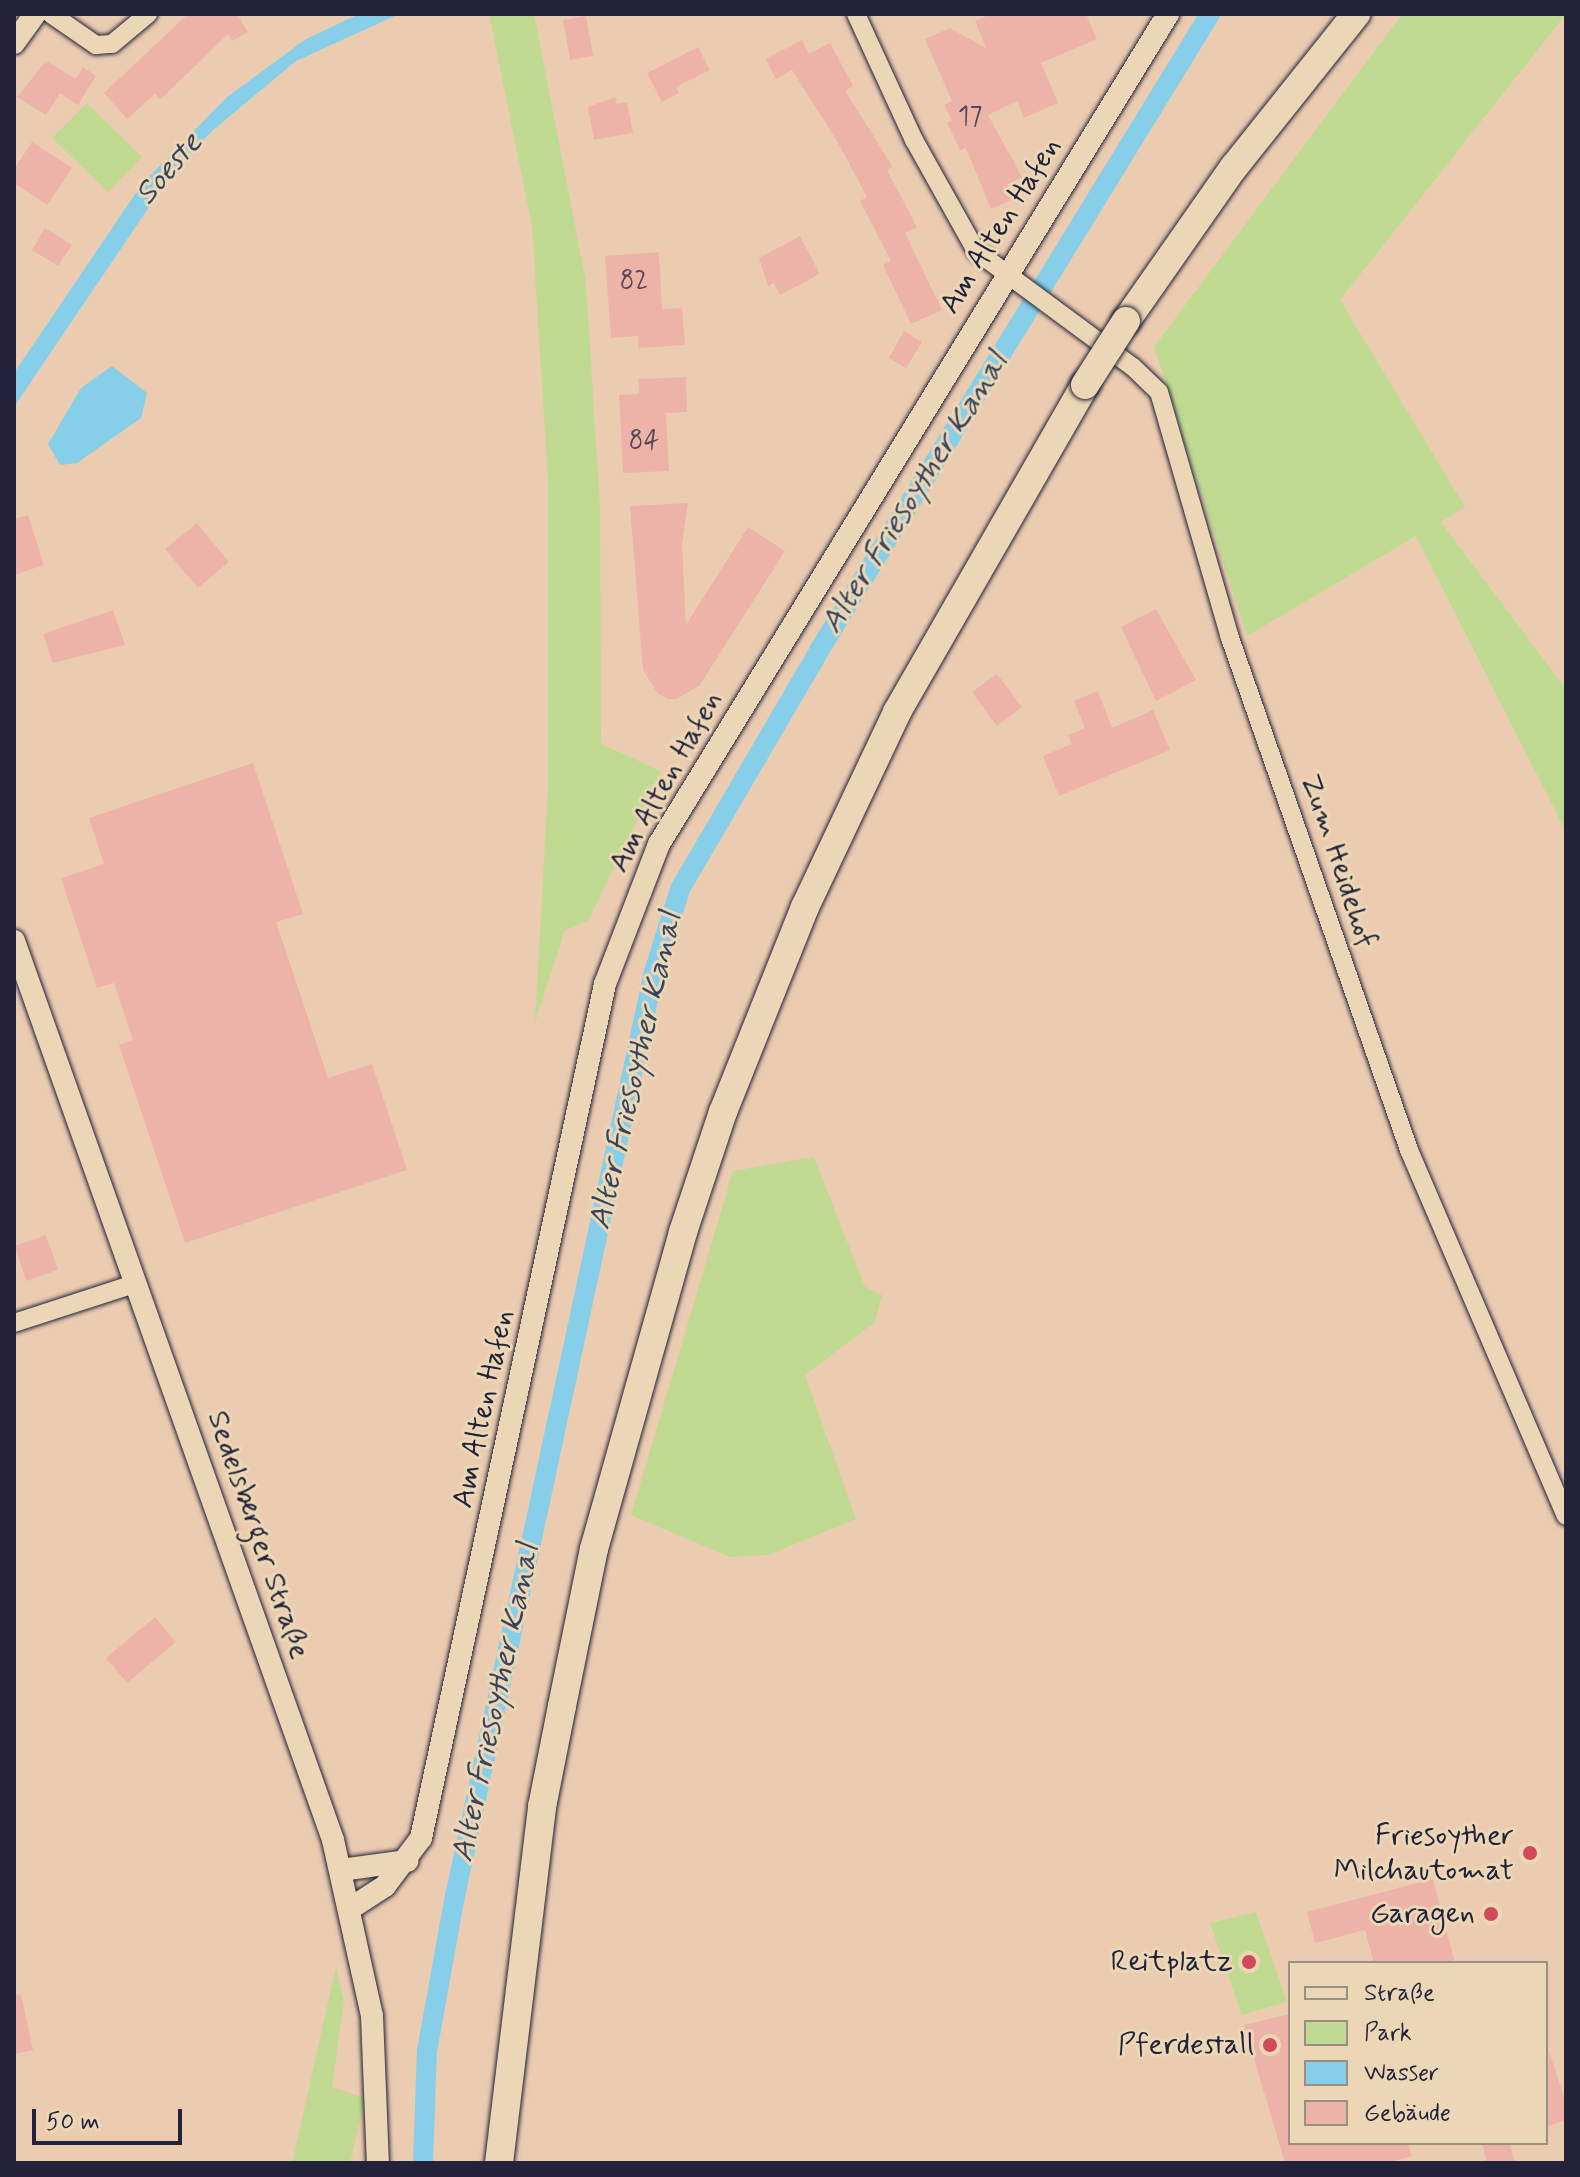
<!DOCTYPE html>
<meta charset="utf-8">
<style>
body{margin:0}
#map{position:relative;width:1580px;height:2177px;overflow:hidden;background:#ecccb1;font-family:Mynerve,sans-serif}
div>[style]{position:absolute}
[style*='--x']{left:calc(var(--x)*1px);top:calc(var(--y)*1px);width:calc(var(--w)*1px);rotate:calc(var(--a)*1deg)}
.green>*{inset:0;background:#c0da91}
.water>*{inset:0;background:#87cee9}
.canal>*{height:20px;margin:-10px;padding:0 10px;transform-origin:10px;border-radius:10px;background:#87cee9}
.building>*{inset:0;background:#edb3a8}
.roads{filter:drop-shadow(0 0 2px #22223b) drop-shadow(0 0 2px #22223b)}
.minor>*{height:18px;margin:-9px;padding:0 9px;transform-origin:9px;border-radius:9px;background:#ebd7b5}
.tertiary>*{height:22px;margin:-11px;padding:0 11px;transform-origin:11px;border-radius:11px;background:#ebd7b5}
.trunk>*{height:28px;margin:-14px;padding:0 14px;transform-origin:14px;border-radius:14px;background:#ebd7b5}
.bridges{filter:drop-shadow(0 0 2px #22223b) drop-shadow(0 0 2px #22223b)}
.trunk-bridge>*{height:28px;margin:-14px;padding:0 14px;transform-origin:14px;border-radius:14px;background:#ebd7b5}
.dots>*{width:22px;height:22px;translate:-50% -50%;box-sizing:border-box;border:4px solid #ebd7b5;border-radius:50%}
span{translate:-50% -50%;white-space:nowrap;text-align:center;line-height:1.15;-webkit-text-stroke:6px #ebd7b5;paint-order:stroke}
.number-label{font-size:26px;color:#554656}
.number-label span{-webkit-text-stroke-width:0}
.street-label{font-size:30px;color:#22223b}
.poi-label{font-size:30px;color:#22223b}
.right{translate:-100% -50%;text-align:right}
.water-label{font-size:32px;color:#36445e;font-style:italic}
.frame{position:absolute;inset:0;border:16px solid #22223b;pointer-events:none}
.legend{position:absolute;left:1288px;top:1961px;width:260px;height:184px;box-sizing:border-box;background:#ebd7b5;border:2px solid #9b8f84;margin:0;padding:10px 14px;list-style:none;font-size:24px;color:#22223b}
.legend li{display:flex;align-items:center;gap:16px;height:40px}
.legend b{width:40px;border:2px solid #9b8f84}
.scale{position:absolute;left:32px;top:2109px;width:150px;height:36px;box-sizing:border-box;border:4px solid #22223b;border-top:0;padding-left:10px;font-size:24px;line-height:28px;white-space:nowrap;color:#22223b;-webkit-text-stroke:6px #ebd7b5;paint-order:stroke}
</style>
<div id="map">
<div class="green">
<i style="clip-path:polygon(489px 14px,534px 14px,586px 282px,600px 506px,601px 744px,661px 771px,588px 921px,565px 930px,535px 1023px,548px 787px,548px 481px,532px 226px)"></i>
<i style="clip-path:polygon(1402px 14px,1566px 14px,1340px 300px,1465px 507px,1441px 522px,1566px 689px,1566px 832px,1416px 536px,1247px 636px,1154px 347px)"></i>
<i style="clip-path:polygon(87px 103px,142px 157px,108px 192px,52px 138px)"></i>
<i style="clip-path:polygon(814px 1157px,865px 1287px,882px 1295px,875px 1322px,805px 1375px,856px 1519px,768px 1555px,730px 1557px,631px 1515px,733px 1171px)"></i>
<i style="clip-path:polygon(1256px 1912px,1287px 2002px,1242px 2015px,1210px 1923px)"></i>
<i style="clip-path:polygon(336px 1967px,344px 2001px,332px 2087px,365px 2098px,350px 2163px,292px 2163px)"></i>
</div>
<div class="water">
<i style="clip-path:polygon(359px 14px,399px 14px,296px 61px,212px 131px,172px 173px,14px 407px,14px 373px,142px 184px,227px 97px,306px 39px)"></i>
<i style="clip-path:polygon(112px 366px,147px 393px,141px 418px,77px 463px,60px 465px,48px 444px,81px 388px)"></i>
</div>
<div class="canal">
<i style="--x:423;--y:2163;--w:112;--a:-88"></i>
<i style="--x:427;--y:2051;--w:158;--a:-79.8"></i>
<i style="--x:455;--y:1896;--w:945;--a:-77.85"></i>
<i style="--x:654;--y:972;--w:87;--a:-72.6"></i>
<i style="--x:680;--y:889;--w:278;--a:-59.7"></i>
<i style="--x:820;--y:649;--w:745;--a:-58.44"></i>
</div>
<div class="building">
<i style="clip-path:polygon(188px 14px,237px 14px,248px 32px,232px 41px,228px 34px,160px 100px,155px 94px,127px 119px,104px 93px)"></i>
<i style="clip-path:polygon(991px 14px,1086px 14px,1097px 39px,1041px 63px,1058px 103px,1024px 118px,1017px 101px,988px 115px,1022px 177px,1014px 181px,1017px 189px,1009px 192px,1012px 200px,991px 209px,966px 148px,960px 150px,947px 123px,952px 120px,944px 105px,952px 101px,925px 39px,950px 28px,986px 48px,975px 21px)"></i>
<i style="clip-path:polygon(586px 16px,593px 56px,570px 60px,563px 20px)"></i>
<i style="clip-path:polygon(802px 40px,809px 54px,830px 43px,853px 86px,845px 91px,893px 167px,887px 170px,917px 227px,905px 233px,942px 310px,911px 324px,883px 265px,891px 261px,860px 201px,867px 197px,837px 141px,792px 70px,776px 79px,765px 59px)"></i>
<i style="clip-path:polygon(698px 47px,710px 70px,676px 87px,679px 93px,662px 102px,647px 73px)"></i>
<i style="clip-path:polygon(46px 61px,76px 79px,83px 67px,96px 76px,78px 105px,60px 93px,46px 115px,17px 97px)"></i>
<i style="clip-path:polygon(615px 97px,617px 104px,627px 102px,633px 133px,594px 140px,588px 107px)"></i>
<i style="clip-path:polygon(32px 142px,72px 168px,47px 205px,14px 183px,14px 169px)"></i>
<i style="clip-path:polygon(45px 228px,72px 245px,58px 266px,32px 250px)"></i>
<i style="clip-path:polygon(800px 236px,820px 274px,780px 295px,774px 283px,768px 286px,759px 258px)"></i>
<i style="clip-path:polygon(659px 252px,662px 309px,682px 308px,685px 345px,638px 348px,638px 336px,611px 338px,605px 256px)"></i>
<i style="clip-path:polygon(904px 331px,922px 342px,906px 368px,889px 358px)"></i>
<i style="clip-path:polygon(686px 377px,687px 412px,666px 413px,669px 471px,623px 473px,619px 395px,639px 394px,638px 379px)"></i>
<i style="clip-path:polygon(688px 503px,682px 544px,686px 625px,748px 527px,785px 551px,700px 685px,677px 699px,668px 699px,658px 694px,643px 670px,630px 506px)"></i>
<i style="clip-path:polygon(28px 515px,44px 565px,14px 575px,14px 519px)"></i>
<i style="clip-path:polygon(197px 523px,229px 562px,198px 588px,165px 549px)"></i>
<i style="clip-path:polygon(1156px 609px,1196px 680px,1156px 701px,1121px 627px)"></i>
<i style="clip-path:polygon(113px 610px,125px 645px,53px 663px,43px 634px)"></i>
<i style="clip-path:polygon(997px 674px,1022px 707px,997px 726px,972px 692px)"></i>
<i style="clip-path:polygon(1098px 691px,1112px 728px,1153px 710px,1170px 750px,1059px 796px,1043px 756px,1072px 744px,1068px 735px,1085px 728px,1074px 701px)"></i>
<i style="clip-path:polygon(253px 763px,303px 914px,276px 922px,328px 1078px,372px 1064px,407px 1170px,185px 1243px,119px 1045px,133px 1040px,114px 983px,97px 988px,61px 878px,104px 864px,89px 818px)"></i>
<i style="clip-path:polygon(46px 1235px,58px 1270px,26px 1281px,15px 1246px)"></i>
<i style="clip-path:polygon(155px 1617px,176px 1642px,127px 1683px,106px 1658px)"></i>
<i style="clip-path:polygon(1433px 1879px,1455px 1963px,1374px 1963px,1365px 1930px,1315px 1943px,1307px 1912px)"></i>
<i style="clip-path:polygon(21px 1994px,33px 2050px,14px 2054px,14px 1995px)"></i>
<i style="clip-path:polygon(1290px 2014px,1290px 2143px,1408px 2143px,1412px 2156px,1387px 2163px,1285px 2163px,1244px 2025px)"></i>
<i style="clip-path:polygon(1549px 2051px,1566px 2103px,1566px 2120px,1546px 2127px)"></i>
<i style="clip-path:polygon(1482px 2143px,1510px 2143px,1515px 2163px,1487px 2163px)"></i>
</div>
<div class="roads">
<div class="minor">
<i style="--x:51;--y:14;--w:55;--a:34.6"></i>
<i style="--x:96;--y:45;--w:16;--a:-4"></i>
<i style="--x:112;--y:44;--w:47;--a:-39.8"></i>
<i style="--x:856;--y:14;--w:139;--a:65.3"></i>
<i style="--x:914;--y:140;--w:127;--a:60.8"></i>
<i style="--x:976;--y:251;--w:195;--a:36.5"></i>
<i style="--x:1133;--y:367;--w:36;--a:44"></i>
<i style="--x:1159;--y:392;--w:253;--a:73.9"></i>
<i style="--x:1229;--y:635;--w:546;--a:70.73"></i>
<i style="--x:1409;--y:1150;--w:398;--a:66.8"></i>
<i style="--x:14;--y:1323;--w:129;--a:-18"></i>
</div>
<div class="tertiary">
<i style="--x:14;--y:43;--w:36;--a:-54"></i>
<i style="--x:14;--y:941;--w:954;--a:70.46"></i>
<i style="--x:333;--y:1840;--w:180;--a:77.5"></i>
<i style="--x:372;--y:2016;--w:147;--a:87.7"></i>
<i style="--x:341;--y:1870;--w:67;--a:-7.8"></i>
<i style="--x:351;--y:1908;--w:40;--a:-32.9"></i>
<i style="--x:385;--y:1886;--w:60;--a:-53.1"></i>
<i style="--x:421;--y:1838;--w:874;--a:-77.84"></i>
<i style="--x:605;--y:984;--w:150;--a:-68.9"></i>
<i style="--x:659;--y:844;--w:974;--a:-58.48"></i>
</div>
<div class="trunk">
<i style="--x:1126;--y:321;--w:188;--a:-55"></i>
<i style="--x:1234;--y:167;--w:196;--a:-51.4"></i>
<i style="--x:499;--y:2163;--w:359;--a:-83.1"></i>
<i style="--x:542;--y:1807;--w:103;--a:-78.8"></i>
<i style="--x:562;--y:1706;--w:160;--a:-78.5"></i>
<i style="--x:594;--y:1549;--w:329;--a:-74.3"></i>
<i style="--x:683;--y:1232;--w:126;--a:-71.6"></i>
<i style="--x:723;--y:1112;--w:221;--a:-68.2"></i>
<i style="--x:805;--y:907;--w:216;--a:-64.7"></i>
<i style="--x:897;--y:712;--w:377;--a:-60.1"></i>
</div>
</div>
<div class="bridges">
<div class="trunk-bridge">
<i style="--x:1085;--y:385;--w:76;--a:-57.4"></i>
</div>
</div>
<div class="dots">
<i style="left:1530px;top:1853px;background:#d1495b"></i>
<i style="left:1491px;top:1914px;background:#d1495b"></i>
<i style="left:1249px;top:1962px;background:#d1495b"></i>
<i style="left:1270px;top:2045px;background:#d1495b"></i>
</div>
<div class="number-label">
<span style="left:970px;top:118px">17</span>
<span style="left:634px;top:282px">82</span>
<span style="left:644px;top:442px">84</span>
</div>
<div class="street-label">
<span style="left:1001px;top:226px;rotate:-58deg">Am Alten Hafen</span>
<span style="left:666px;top:782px;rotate:-61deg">Am Alten Hafen</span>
<span style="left:1338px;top:861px;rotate:71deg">Zum Heidehof</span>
<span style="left:484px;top:1409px;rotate:-78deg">Am Alten Hafen</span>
<span style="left:258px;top:1535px;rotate:71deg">Sedelsberger Straße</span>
</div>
<div class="poi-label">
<span class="right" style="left:1514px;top:1853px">Friesoyther<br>Milchautomat</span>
<span class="right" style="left:1475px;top:1914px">Garagen</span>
<span class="right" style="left:1233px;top:1962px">Reitplatz</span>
<span class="right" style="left:1254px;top:2045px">Pferdestall</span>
</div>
<div class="water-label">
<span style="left:169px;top:169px;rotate:-49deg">Soeste</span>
<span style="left:915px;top:493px;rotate:-58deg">Alter Friesoyther Kanal</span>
<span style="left:636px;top:1071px;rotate:-77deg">Alter Friesoyther Kanal</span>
<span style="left:496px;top:1703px;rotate:-78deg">Alter Friesoyther Kanal</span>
</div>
<div class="frame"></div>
<ul class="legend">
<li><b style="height:10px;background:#ebd7b5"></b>Straße</li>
<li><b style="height:22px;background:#c0da91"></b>Park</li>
<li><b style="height:22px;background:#87cee9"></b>Wasser</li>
<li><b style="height:22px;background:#edb3a8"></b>Gebäude</li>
</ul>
<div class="scale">50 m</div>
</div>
